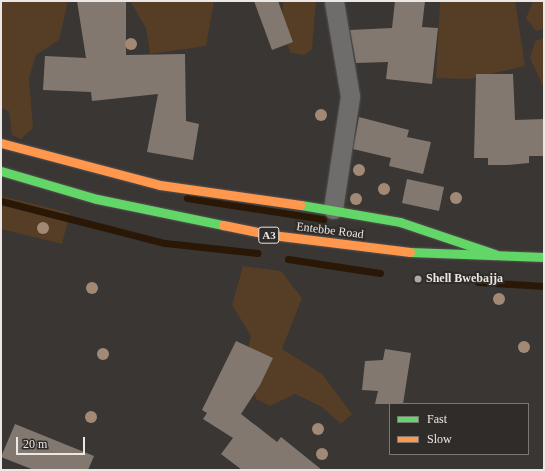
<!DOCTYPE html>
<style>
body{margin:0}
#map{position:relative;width:545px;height:471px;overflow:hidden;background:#393634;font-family:"Times New Roman",serif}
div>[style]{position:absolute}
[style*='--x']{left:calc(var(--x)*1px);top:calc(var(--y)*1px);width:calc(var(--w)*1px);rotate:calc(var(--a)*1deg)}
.green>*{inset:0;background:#563d25}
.stream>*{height:7px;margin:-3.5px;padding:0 3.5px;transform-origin:3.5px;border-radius:3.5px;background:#2a1706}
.building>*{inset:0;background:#82786f}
.roads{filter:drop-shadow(0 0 1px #555251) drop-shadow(0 0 1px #555251)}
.street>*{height:19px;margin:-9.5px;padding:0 9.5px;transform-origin:9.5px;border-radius:9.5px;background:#6f6d6c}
.fast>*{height:9px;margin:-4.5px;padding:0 4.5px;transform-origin:4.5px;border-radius:4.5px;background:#63d668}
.slow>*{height:9px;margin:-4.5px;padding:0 4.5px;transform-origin:4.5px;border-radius:4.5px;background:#ff974d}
.trees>*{width:12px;height:12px;margin:-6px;border-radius:50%;background:#a18975}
.dots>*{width:11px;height:11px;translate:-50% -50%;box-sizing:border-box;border:2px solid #302c29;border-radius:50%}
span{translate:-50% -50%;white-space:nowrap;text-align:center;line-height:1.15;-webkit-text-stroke:4px #302c29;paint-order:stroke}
.shield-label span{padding:1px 3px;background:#302c29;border:1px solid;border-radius:3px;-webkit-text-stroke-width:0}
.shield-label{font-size:11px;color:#eae7e5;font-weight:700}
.street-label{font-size:12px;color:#eae7e5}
.poi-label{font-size:12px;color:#eae7e5;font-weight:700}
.left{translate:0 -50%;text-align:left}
.frame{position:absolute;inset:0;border:2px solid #eae7e5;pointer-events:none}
.legend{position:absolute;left:389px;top:403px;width:140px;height:52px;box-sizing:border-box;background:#302c29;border:1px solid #7a7774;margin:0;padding:5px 7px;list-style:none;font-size:12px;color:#eae7e5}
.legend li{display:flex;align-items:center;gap:8px;height:20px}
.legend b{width:20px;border:1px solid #7a7774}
.scale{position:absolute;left:16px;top:437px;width:69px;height:18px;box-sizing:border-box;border:2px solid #eae7e5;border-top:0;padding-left:5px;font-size:12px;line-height:14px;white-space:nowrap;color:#eae7e5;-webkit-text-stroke:3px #302c29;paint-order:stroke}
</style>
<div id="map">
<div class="green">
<i style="clip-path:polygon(1px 1px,68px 1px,59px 40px,36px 55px,29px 78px,33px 128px,21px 139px,12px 135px,9px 111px,1px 108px)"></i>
<i style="clip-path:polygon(130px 1px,214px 1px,206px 46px,150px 54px,146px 28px)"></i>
<i style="clip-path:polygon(283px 1px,316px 1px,312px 49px,305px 55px,291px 53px,281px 31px)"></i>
<i style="clip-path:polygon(440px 1px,515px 1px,525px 66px,468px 79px,436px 78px)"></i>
<i style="clip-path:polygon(533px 1px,544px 1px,544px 29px,536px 31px,526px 18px)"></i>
<i style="clip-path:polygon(544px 38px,544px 88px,530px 58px,535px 41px)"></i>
<i style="clip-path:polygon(1px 196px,70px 213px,62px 244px,1px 229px)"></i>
<i style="clip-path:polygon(243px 266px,281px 271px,302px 298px,282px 349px,322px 374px,352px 414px,341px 424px,322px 407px,295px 394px,270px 406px,256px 399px,246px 358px,251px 336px,232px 305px)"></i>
</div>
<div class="stream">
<i style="--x:187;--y:198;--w:138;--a:8.8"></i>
<i style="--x:1;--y:201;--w:169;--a:14.4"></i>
<i style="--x:165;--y:243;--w:93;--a:6.2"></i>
<i style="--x:288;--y:259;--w:93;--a:8.7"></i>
<i style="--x:478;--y:282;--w:66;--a:3.5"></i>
</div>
<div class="building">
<i style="clip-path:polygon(77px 1px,126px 1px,126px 55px,185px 54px,186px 121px,199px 124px,193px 160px,147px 152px,158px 94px,92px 101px,91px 92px,43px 90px,45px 56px,86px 58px)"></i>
<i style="clip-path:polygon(254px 1px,278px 1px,293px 42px,272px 50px)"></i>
<i style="clip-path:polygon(395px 1px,425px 1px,422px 27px,438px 28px,432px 84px,386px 79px,388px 62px,356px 63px,350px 30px,392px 28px)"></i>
<i style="clip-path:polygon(476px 74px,513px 74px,515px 120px,544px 119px,544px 156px,529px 156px,529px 163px,507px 165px,488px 165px,488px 158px,474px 158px)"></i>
<i style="clip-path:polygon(359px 117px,409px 130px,407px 137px,431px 142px,423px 174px,389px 166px,391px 158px,353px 149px)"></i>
<i style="clip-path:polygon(407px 179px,444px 187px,439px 211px,402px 203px)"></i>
<i style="clip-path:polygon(236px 341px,273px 358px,260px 385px,241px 414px,277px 442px,281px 437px,322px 470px,242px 470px,221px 454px,233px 438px,203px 419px,207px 413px,202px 410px)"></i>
<i style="clip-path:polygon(385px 349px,411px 353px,403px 404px,375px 404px,378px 391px,362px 390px,365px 361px,383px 360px)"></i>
<i style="clip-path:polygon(15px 424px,94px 456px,88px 470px,34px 470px,1px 457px)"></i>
</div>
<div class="roads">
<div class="street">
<i style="--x:333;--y:209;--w:114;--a:-81.4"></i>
<i style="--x:350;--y:96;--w:96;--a:-99.6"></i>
</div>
<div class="fast">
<i style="--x:1;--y:171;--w:100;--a:16.3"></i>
<i style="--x:97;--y:199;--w:129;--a:11.7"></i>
<i style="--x:301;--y:205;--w:100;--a:9.7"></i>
<i style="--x:400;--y:222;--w:100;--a:18.6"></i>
<i style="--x:410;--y:252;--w:134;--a:2.1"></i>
</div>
<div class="slow">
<i style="--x:1;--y:143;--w:164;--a:14.8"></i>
<i style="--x:160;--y:185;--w:142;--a:8.1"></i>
<i style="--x:223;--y:225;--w:50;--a:11.5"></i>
<i style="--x:272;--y:235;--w:139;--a:7"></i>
</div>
</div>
<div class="trees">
<i style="left:131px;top:44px"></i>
<i style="left:321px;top:115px"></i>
<i style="left:359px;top:170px"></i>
<i style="left:384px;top:189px"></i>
<i style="left:456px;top:198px"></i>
<i style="left:356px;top:199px"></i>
<i style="left:43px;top:228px"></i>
<i style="left:92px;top:288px"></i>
<i style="left:499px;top:299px"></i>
<i style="left:524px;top:347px"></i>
<i style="left:103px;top:354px"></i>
<i style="left:91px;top:417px"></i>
<i style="left:318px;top:429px"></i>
<i style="left:322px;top:454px"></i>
</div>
<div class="dots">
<i style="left:418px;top:279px;background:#aca9a7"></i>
</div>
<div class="shield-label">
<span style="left:269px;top:235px">A3</span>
</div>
<div class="street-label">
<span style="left:330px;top:231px;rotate:7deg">Entebbe Road</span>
</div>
<div class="poi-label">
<span class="left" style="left:426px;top:279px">Shell Bwebajja</span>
</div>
<div class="frame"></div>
<ul class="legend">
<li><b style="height:5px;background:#63d668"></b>Fast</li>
<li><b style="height:5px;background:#ff974d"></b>Slow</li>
</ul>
<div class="scale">20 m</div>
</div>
